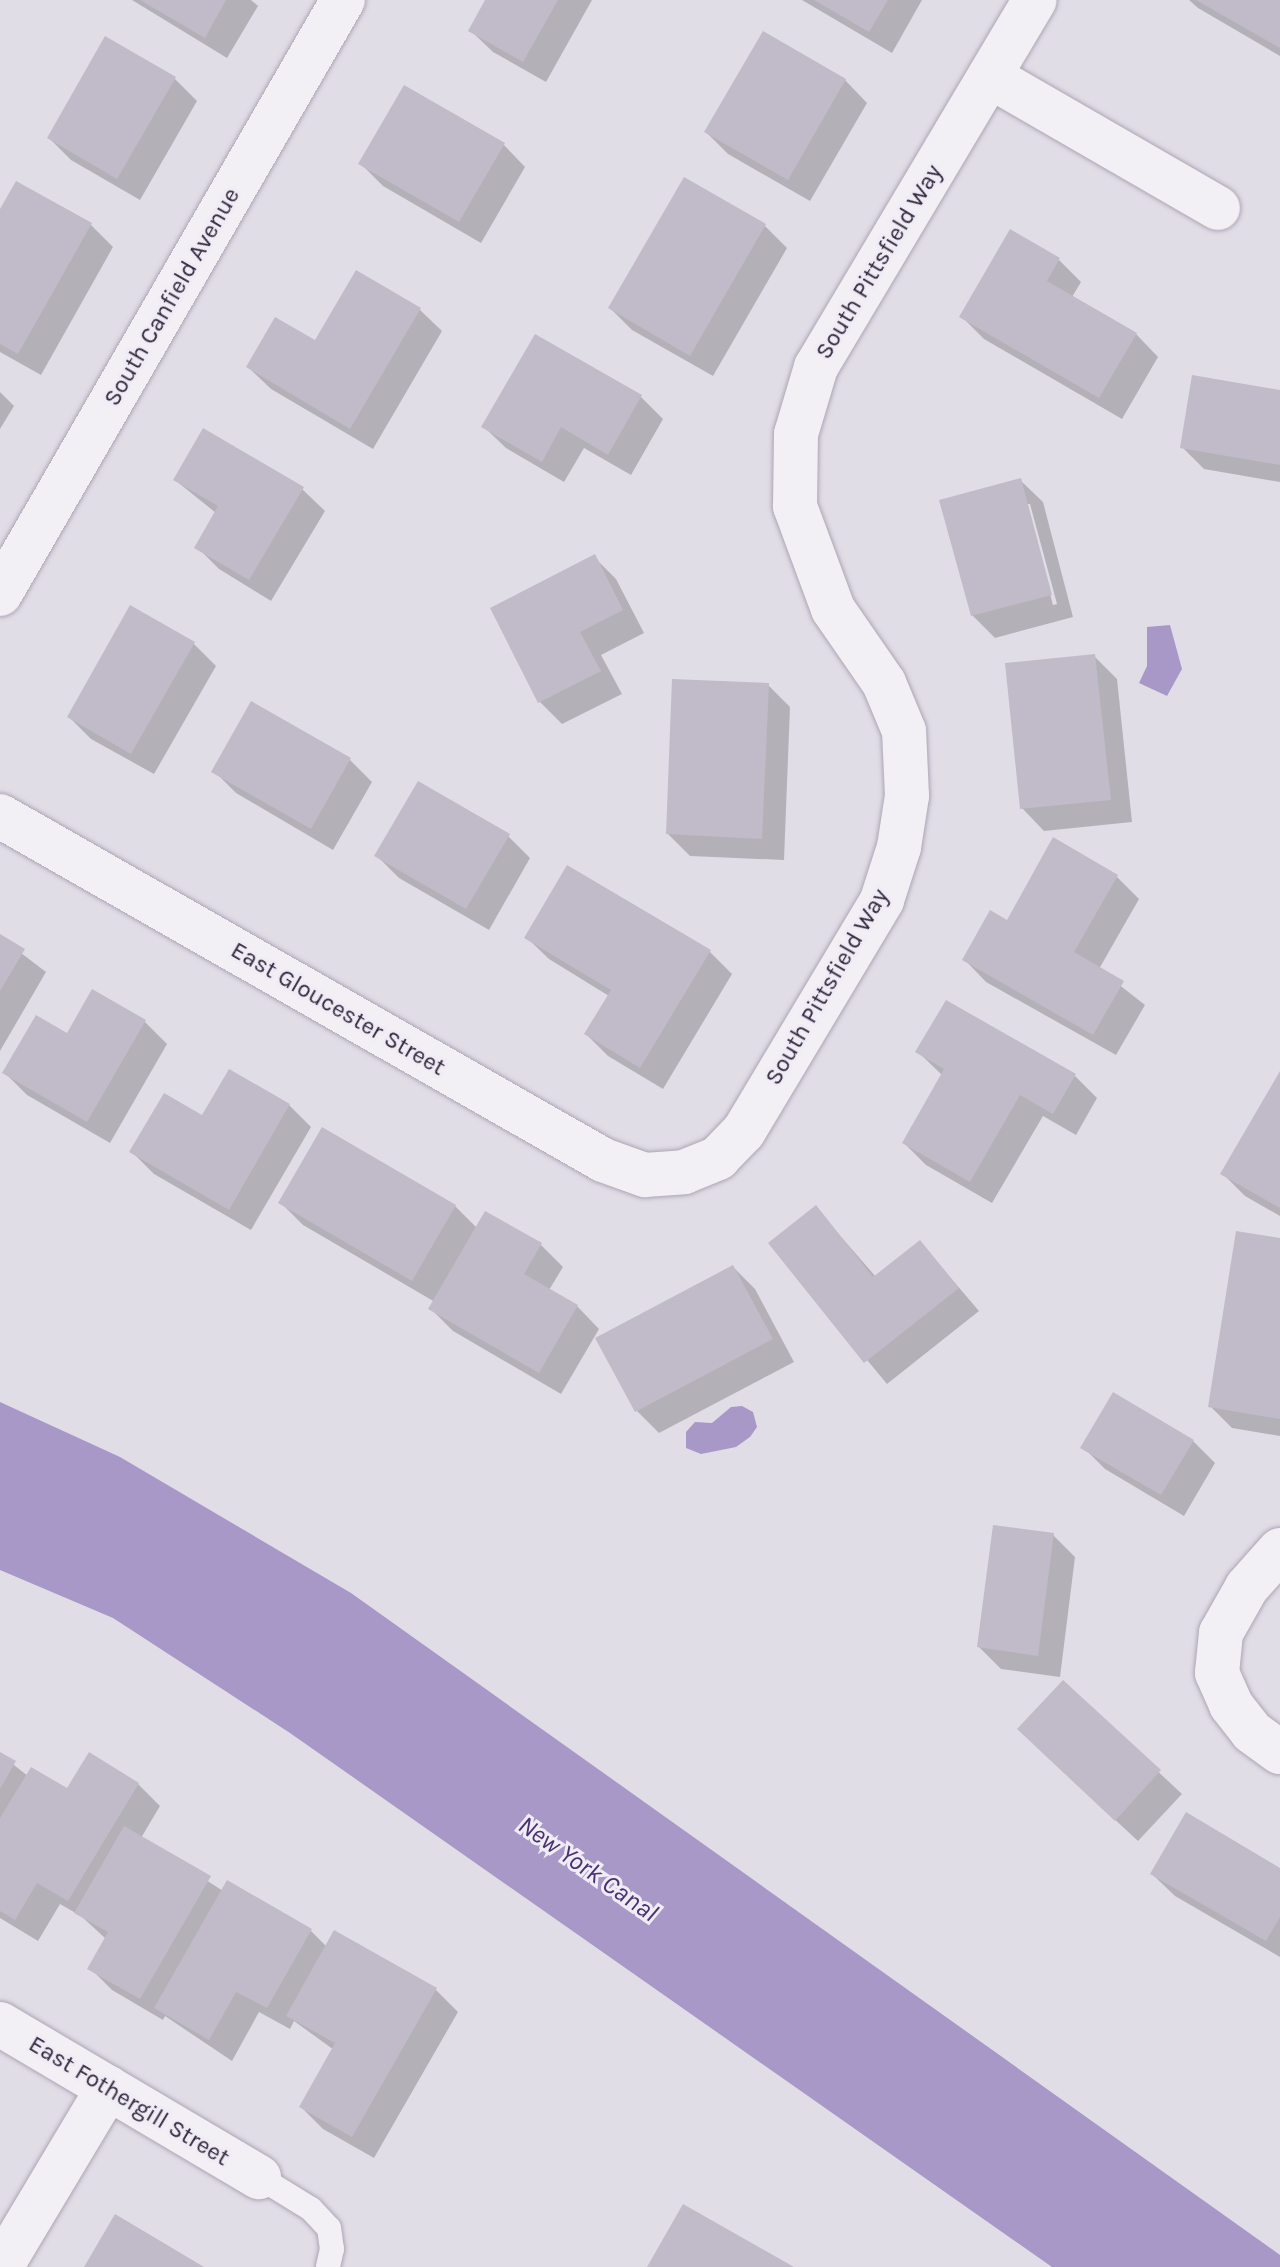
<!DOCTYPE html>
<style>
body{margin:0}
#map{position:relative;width:1280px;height:2267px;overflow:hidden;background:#e1dde7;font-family:Karla,sans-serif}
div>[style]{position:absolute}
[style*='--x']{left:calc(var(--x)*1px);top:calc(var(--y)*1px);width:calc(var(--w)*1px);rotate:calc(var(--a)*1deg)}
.water>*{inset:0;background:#a898c7}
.shadow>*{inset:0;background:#0003}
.building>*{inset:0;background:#c1bac9}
.roads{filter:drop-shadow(0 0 2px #aca6b4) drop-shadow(0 0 2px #aca6b4)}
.lane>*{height:24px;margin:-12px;padding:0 12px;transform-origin:12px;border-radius:12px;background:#f2f0f5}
.street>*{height:44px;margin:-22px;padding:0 22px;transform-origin:22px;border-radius:22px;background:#f2f0f5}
span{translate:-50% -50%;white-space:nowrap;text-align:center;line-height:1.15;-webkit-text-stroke:6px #f0ecf5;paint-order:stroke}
.street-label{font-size:24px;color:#31273d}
.water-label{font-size:26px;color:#4a3270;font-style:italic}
</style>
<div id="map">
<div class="water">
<i style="clip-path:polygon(1170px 625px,1182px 669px,1167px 696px,1139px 683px,1147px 666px,1147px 627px)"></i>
<i style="clip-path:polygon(0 1402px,120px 1457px,351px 1593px,1280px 2255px,1280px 2267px,1052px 2267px,290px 1733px,113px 1618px,0 1570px)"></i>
<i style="clip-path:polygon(742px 1406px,753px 1412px,757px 1427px,750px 1437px,736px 1447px,701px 1454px,686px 1448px,686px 1432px,695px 1422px,712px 1423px,731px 1407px)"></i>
</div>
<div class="shadow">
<i style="clip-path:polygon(132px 0,251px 0,258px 6px,227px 58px)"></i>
<i style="clip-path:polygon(487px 0,592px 0,546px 82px,493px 52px,470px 30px)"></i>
<i style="clip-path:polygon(802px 0,922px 0,892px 53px)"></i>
<i style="clip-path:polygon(1189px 0,1280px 0,1280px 56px,1198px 8px)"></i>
<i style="clip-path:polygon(764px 33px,845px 80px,867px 103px,810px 201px,728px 154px,706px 132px)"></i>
<i style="clip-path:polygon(106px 39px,175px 79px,197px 101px,140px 200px,71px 160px,49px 138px)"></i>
<i style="clip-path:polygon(503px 144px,525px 167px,481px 243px,383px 186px,361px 164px)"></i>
<i style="clip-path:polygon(0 213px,91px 225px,113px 247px,41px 375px,0 352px)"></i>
<i style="clip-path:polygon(765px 226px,787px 248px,713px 376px,632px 330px,610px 308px)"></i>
<i style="clip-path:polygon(1059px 260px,1081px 282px,1072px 297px,1136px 334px,1158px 357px,1122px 419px,984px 339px,962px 317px)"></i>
<i style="clip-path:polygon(419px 309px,442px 331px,373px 449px,271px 389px,248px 367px)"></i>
<i style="clip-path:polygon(0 392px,14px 406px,0 429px)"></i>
<i style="clip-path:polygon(1280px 392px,1280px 482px,1204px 469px,1182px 447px)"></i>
<i style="clip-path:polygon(641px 397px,663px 419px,631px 475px,584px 448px,564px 482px,506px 448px,483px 426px)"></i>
<i style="clip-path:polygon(175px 480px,302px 489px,325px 511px,271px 601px,219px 569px,197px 547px,216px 513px)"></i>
<i style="clip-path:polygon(evenodd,1020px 480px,1043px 502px,1073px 617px,995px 638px,972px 615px,1020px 480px,1026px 504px,1030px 504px,1057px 604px,1053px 605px,1026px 504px)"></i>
<i style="clip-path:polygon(594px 557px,616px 579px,644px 633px,601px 655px,622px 694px,562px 724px,540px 702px,492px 609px)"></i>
<i style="clip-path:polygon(193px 643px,216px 666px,154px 774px,91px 739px,69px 717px)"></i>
<i style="clip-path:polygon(1094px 656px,1117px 679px,1132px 822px,1044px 831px,1022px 808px)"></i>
<i style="clip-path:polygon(768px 685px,790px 707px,784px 860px,690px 856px,668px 834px)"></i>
<i style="clip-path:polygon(252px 704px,350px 760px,372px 782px,333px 850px,236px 793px,214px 771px)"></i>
<i style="clip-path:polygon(508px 836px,530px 858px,489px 930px,399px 878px,377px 856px)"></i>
<i style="clip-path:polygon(1054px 840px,1117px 877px,1139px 899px,1099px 969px,1145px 1005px,1116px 1055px,986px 982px,964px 959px,1007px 923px)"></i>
<i style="clip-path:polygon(0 937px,46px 972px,0 1051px)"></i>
<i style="clip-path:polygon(526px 937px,710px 952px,732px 974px,663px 1089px,608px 1056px,586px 1034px,609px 996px,549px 959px)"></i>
<i style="clip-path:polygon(946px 1003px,1075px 1076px,1097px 1098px,1076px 1135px,1043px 1116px,992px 1203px,926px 1165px,904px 1143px,942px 1075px,918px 1052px)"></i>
<i style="clip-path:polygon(145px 1022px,167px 1044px,110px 1143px,27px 1095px,5px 1073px)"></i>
<i style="clip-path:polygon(1280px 1077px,1280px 1216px,1245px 1196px,1223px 1174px)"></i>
<i style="clip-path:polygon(289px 1105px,311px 1127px,251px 1230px,154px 1174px,132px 1152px,203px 1118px)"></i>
<i style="clip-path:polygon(281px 1203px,455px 1206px,477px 1228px,541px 1245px,563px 1267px,549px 1290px,577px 1306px,599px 1329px,561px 1394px,453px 1331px,431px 1309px,435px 1302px,303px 1225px)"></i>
<i style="clip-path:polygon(816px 1208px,876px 1277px,920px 1242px,979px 1311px,887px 1384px,771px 1244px)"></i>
<i style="clip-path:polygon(1280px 1240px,1280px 1436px,1232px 1428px,1210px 1406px)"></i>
<i style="clip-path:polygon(733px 1267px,755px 1289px,794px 1362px,659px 1433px,637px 1411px)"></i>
<i style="clip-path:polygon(1193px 1441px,1215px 1463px,1184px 1516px,1105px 1469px,1083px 1447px)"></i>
<i style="clip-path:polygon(1053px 1535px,1075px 1557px,1060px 1677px,1001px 1669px,979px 1647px)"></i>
<i style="clip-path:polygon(1063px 1683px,1182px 1794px,1138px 1841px,1041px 1751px)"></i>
<i style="clip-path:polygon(0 1754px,28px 1776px,68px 1791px,138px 1784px,160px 1806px,141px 1838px,223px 1891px,311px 1931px,327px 1947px,436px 1990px,458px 2012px,374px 2158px,323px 2129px,301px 2107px,334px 2050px,294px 2021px,290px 2029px,259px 2012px,232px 2061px,165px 2016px,163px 2020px,112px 1990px,90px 1968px,106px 1939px,81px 1916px,60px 1904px,38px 1941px,0 1918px)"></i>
<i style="clip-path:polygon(1280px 1870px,1280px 1957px,1175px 1896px,1152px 1874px)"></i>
</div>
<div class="building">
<i style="clip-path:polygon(140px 0,226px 0,205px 38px)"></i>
<i style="clip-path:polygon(485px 0,558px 0,523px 62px,468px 31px)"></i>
<i style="clip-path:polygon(814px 0,888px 0,869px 32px)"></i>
<i style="clip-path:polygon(1196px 0,1280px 0,1280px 48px)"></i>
<i style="clip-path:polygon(763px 31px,846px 79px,788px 180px,704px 132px)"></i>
<i style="clip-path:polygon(105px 36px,176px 77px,117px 179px,47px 138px)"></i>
<i style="clip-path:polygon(404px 85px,505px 143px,459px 222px,358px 164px)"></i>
<i style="clip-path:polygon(684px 177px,766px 224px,690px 356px,608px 308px)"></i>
<i style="clip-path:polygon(16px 181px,92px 223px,18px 354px,0 344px,0 209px)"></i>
<i style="clip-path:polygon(1010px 229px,1060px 258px,1047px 281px,1137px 333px,1099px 398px,959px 317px)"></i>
<i style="clip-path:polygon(356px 270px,421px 308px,350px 429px,246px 367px,275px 317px,315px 340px)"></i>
<i style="clip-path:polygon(535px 334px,642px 395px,608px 455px,561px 427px,542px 462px,481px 427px)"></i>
<i style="clip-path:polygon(1192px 375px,1280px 390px,1280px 465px,1180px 448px)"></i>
<i style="clip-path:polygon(203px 428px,304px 487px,249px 580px,194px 548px,218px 506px,173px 480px)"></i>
<i style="clip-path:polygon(1021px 478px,1052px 595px,971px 616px,939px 500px)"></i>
<i style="clip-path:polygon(595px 554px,623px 610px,580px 632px,601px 671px,538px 703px,490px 608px)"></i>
<i style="clip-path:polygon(130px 605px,195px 642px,131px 754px,67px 717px)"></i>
<i style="clip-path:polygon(1095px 654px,1111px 800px,1020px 809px,1005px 663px)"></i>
<i style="clip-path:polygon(672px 679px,769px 683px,762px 839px,666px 834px)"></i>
<i style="clip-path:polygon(251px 701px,351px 758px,311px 829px,211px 772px)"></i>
<i style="clip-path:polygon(418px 781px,510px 834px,466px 909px,374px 856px)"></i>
<i style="clip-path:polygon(1053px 837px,1118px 875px,1074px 952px,1124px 981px,1093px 1035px,962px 960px,990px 910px,1007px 920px)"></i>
<i style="clip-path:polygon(567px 865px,711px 950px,640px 1068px,584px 1034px,611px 990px,524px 938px)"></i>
<i style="clip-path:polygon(0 934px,25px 949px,0 991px)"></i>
<i style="clip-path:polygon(92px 989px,146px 1020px,87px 1122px,2px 1073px,36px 1015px,67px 1033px)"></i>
<i style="clip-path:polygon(946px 1000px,1076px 1074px,1053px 1114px,1020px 1095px,970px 1182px,902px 1143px,944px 1069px,915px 1052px)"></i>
<i style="clip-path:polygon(229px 1069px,290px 1104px,229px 1210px,129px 1152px,164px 1093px,202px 1115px)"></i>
<i style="clip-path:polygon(1280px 1071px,1280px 1208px,1220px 1174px)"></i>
<i style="clip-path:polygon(322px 1127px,456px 1205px,412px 1281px,278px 1203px)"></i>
<i style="clip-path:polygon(816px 1205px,873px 1277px,920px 1240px,959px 1288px,864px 1363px,768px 1243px)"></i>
<i style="clip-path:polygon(485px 1211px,542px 1243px,524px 1274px,578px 1305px,539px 1373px,428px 1309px)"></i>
<i style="clip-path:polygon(1236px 1231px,1280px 1238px,1280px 1419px,1208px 1407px)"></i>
<i style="clip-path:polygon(733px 1265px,773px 1339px,635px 1412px,595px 1338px)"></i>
<i style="clip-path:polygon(1113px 1392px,1194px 1440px,1161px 1495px,1080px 1448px)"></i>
<i style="clip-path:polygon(993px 1525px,1054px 1533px,1038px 1656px,977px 1647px)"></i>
<i style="clip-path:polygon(1063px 1680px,1161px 1770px,1115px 1821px,1017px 1729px)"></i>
<i style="clip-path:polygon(0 1752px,16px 1761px,0 1789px)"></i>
<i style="clip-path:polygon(89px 1752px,139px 1783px,68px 1901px,37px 1883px,15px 1920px,0 1911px,0 1818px,31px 1767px,67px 1788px)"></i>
<i style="clip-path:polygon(1186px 1812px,1280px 1868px,1280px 1917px,1266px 1941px,1150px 1874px)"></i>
<i style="clip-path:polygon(124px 1826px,211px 1876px,140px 1999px,87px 1969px,108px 1932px,74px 1913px)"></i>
<i style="clip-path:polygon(227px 1880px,312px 1929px,267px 2008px,236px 1992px,209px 2040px,154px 2008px)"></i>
<i style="clip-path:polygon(334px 1930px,437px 1988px,352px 2137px,299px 2107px,335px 2043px,286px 2016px)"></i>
<i style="clip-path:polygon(683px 2204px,794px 2267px,647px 2267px)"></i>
<i style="clip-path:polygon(115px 2214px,204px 2267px,84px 2267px)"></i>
</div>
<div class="roads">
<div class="lane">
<i style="--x:259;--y:2177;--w:61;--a:31.6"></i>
<i style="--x:311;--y:2209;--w:26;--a:47"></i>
<i style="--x:329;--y:2228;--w:21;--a:82"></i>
<i style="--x:332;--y:2249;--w:18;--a:103"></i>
</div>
<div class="street">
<i style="--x:991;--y:77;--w:262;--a:30"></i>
<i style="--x:0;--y:594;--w:686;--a:-60"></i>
<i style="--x:0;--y:816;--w:694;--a:29.7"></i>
<i style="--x:603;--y:1160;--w:45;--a:19.7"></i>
<i style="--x:645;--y:1175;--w:39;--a:-4"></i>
<i style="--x:684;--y:1172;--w:37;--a:-22"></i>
<i style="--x:718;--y:1158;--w:37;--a:-46"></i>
<i style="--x:744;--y:1131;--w:269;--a:-59.1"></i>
<i style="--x:882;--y:900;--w:56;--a:-72.2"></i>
<i style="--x:899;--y:847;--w:52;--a:-81.1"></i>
<i style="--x:907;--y:796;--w:65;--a:-92.6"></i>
<i style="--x:904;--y:731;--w:52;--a:-112.6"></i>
<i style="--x:884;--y:683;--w:90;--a:-124.6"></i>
<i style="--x:833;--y:609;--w:110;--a:-110.3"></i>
<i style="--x:795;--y:506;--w:72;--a:-89.2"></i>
<i style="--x:796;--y:434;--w:70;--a:-73.4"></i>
<i style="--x:816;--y:367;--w:427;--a:-59.2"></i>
<i style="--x:1280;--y:1550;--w:50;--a:131.7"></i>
<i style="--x:1247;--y:1587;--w:53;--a:119.5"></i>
<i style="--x:1221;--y:1633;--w:40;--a:95.7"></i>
<i style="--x:1217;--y:1673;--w:35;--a:66"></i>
<i style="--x:1231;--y:1705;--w:34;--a:52"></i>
<i style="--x:1252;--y:1732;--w:34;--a:36"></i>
<i style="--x:0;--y:2024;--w:301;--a:30.6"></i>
<i style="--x:1;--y:2267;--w:209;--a:-59.1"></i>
</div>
</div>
<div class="street-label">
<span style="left:879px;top:262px;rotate:-59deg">South Pittsfield Way</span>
<span style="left:172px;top:297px;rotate:-60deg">South Canfield Avenue</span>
<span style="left:827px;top:987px;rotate:-60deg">South Pittsfield Way</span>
<span style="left:338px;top:1009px;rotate:30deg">East Gloucester Street</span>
<span style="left:129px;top:2101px;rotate:31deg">East Fothergill Street</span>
</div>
<div class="water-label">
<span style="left:588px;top:1869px;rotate:35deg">New York Canal</span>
</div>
</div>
